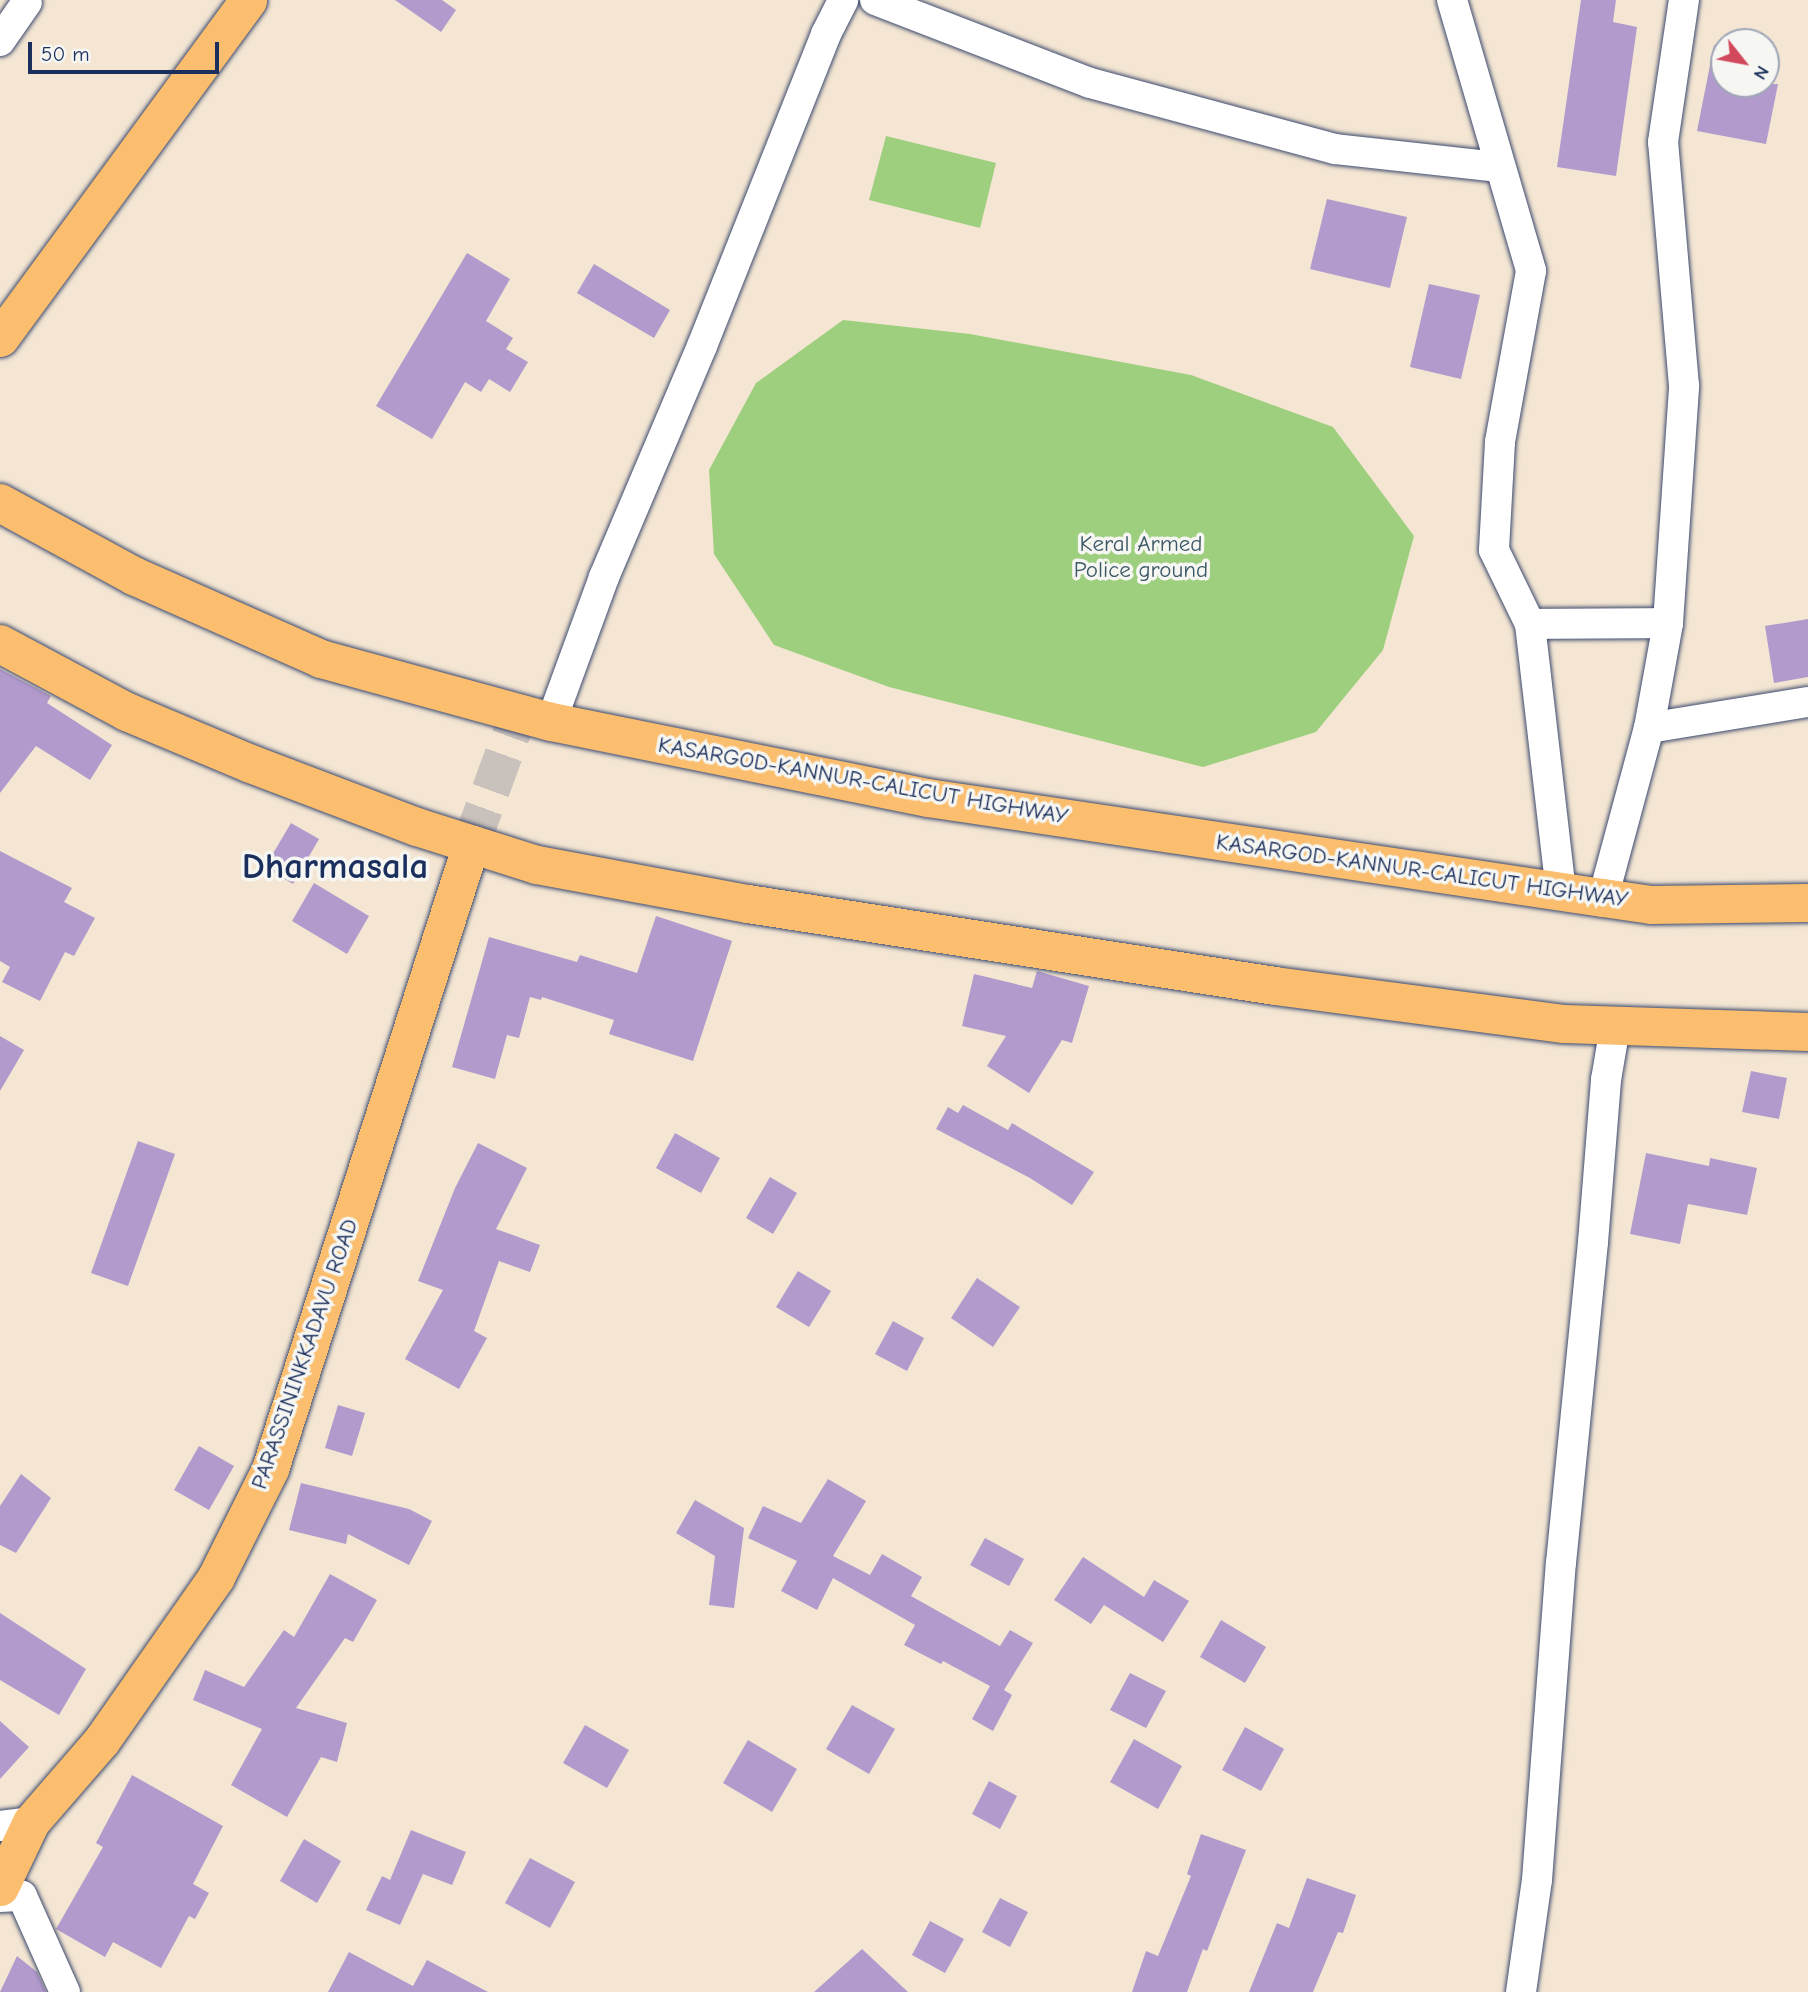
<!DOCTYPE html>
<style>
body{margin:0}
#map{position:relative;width:1808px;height:1992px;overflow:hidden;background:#f4e6d2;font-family:"Comic Neue",sans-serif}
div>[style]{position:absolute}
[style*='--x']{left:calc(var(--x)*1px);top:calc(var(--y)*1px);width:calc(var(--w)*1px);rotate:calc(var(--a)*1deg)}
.green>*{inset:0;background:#9ecf7e}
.building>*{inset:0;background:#b39acd}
.highway-tunnel>*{height:38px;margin-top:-19px;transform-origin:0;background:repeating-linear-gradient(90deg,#c9c1bb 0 38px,transparent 0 57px)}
.roads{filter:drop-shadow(0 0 2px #3c4a6f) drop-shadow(0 0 2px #3c4a6f)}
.minor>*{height:30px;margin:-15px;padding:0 15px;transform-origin:15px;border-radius:15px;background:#fff}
.major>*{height:37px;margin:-18.5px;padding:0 18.5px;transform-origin:18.5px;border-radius:18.5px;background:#fbbe6e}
.highway>*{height:38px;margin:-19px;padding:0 19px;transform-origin:19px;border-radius:19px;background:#fbbe6e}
span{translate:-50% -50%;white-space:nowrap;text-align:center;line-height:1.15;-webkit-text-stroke:7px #f6f6f2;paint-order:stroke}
.park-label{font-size:23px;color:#3c5766}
.street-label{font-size:23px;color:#1b2f5e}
.town-label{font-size:37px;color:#1b2f5e;font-weight:700}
.north{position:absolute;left:1710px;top:28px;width:70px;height:70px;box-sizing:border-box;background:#f6f6f2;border:2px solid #9ea6b7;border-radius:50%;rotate:121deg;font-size:19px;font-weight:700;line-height:28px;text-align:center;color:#1b2f5e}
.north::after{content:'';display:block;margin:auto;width:24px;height:32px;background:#d1495b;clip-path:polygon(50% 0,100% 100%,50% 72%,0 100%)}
.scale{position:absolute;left:28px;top:42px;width:191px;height:32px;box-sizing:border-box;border:4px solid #1b2f5e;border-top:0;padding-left:9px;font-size:21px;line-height:24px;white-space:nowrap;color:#1b2f5e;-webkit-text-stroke:5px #f6f6f2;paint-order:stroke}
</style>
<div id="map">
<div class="green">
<i style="clip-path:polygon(886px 136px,996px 163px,980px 228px,869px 200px)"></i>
<i style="clip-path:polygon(843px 320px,970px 334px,1191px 375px,1333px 427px,1414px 536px,1383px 650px,1316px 732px,1203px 767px,889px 687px,774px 645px,714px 554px,709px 470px,756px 383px)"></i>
</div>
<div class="building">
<i style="clip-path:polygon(395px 0,442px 0,456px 10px,441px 32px)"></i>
<i style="clip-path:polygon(1581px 0,1616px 0,1613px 22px,1637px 27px,1616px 176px,1557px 167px)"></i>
<i style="clip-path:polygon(1714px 45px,1724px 46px,1724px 84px,1778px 84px,1766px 144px,1697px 131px)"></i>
<i style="clip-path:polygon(1327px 199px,1407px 217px,1390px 288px,1310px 269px)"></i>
<i style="clip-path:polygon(467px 253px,510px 279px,486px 321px,513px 338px,506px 349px,528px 362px,510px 392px,489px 379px,481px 392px,465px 382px,432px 439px,376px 406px)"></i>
<i style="clip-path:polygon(594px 264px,670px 310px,654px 338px,577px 293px)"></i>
<i style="clip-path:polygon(1429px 284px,1480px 295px,1461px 379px,1410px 367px)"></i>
<i style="clip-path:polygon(1808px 619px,1808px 677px,1774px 683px,1765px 626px)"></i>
<i style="clip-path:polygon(0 669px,51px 696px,47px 703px,112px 745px,90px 780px,36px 746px,0 793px)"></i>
<i style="clip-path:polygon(291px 823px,319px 839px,293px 884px,265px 867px)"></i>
<i style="clip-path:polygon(0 851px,72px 888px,64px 902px,95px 918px,74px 956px,65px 952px,40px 1001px,2px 982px,10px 967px,0 961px)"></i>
<i style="clip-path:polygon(314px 883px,369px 916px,347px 954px,292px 921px)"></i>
<i style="clip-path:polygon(656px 916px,732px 941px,693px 1061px,609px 1034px,614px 1020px,542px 997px,541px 1000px,530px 997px,519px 1038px,507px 1035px,495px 1079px,452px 1067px,489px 937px,577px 962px,580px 955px,637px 973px)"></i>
<i style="clip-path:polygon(1037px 971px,1089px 986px,1072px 1043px,1062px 1040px,1029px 1093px,987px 1066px,1006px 1036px,962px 1026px,974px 974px,1032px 988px)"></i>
<i style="clip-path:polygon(0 1036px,24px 1050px,0 1091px)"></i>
<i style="clip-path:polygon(1751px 1071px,1787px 1078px,1779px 1119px,1742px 1112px)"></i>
<i style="clip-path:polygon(963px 1105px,1008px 1130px,1012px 1123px,1094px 1172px,1072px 1205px,1030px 1178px,936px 1129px,948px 1107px,958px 1113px)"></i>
<i style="clip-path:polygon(675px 1133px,720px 1158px,701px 1193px,656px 1168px)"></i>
<i style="clip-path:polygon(138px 1141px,175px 1154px,128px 1286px,91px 1273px)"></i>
<i style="clip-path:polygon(478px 1143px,527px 1168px,496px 1229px,540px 1245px,530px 1272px,499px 1261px,474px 1331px,487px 1338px,459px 1389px,405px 1359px,443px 1290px,418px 1281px,455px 1188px)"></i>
<i style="clip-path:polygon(1646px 1153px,1709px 1166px,1710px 1158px,1757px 1168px,1747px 1215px,1688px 1204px,1680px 1244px,1630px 1234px)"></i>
<i style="clip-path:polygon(770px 1177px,797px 1193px,773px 1234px,746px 1218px)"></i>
<i style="clip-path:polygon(798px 1271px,831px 1291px,809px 1327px,776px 1307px)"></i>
<i style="clip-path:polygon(977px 1278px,1020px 1307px,993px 1347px,951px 1318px)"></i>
<i style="clip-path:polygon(893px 1321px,924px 1338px,907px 1371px,875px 1354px)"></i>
<i style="clip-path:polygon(338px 1405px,365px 1413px,352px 1456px,325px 1448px)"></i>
<i style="clip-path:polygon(199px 1446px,234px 1466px,209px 1510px,174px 1490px)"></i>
<i style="clip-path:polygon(21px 1474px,51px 1498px,16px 1553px,0 1545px,0 1506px)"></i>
<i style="clip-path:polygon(828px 1479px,866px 1501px,833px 1556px,870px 1575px,882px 1554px,922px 1577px,911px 1596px,1000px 1646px,1010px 1630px,1033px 1643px,1004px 1690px,1012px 1695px,993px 1731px,972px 1719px,990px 1686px,943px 1661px,941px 1664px,904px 1645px,915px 1625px,833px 1578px,817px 1610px,781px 1591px,797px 1561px,748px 1538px,763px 1506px,801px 1523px)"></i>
<i style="clip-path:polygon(301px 1483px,409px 1509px,432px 1521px,409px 1565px,348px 1534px,346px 1544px,289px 1530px)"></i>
<i style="clip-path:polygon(695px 1500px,744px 1528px,734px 1608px,709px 1605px,715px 1556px,676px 1533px)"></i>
<i style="clip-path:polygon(985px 1538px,1024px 1559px,1009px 1586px,970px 1565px)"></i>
<i style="clip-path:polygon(1083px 1557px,1144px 1597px,1154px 1580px,1189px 1601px,1163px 1642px,1104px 1605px,1091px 1624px,1054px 1600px)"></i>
<i style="clip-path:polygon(330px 1574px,377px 1600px,353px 1642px,345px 1638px,296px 1708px,347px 1723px,337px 1762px,321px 1757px,287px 1817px,231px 1785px,262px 1729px,193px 1700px,205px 1670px,244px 1687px,284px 1630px,294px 1637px)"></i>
<i style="clip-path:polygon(0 1613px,86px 1669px,59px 1715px,0 1680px)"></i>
<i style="clip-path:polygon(1221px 1620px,1266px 1647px,1245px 1683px,1200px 1657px)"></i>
<i style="clip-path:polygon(1130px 1673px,1166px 1691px,1146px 1728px,1110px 1710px)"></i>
<i style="clip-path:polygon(852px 1705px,895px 1729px,869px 1774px,826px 1749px)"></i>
<i style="clip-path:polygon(0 1721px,29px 1747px,0 1779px)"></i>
<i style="clip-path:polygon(585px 1725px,629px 1750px,607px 1788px,563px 1763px)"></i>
<i style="clip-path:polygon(1245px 1727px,1284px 1749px,1261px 1791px,1222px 1770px)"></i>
<i style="clip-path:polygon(1134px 1739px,1182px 1766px,1158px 1809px,1110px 1782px)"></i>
<i style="clip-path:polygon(748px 1740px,797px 1769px,772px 1812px,723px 1783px)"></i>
<i style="clip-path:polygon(132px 1775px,223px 1826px,193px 1884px,209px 1893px,195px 1919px,189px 1916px,161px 1968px,113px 1942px,105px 1957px,56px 1929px,103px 1847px,96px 1843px)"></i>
<i style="clip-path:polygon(989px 1781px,1017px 1796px,1000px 1829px,972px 1814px)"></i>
<i style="clip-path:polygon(411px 1830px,466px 1852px,452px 1885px,423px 1874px,400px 1925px,366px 1910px,382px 1876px,390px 1880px)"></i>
<i style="clip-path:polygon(1201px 1834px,1246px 1850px,1207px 1951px,1203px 1949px,1187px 1992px,1132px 1992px,1146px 1951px,1158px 1956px,1191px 1876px,1187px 1874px)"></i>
<i style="clip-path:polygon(304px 1839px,341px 1861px,317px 1903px,280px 1881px)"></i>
<i style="clip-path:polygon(530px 1858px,575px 1882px,550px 1928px,505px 1903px)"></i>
<i style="clip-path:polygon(1307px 1878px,1356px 1895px,1343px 1933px,1338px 1932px,1313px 1992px,1249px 1992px,1277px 1923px,1289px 1928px)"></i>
<i style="clip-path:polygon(1000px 1898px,1028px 1912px,1010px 1947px,982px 1932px)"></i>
<i style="clip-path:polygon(930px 1921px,964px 1939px,945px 1973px,912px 1955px)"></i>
<i style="clip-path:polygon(862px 1949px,908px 1992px,814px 1992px)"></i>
<i style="clip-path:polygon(349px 1952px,413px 1986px,427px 1960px,488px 1992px,328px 1992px)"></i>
<i style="clip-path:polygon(17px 1956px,37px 1972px,46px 1992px,0 1992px)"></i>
</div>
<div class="highway-tunnel">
<i style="--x:471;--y:844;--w:140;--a:-69.9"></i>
</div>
<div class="roads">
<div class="minor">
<i style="--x:875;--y:0;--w:230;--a:21.1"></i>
<i style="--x:1090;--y:83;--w:254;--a:15.1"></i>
<i style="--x:1335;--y:149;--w:164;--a:6.3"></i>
<i style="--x:1452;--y:0;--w:282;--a:73.7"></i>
<i style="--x:1531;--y:271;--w:174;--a:100.3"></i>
<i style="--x:1500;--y:442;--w:108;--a:93.2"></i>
<i style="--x:1494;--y:550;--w:82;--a:64.1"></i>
<i style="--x:1530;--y:624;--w:138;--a:-0.4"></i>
<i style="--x:0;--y:41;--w:47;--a:-55.3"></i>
<i style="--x:1530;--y:624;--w:270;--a:83.4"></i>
<i style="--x:551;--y:722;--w:154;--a:-69.9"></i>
<i style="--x:604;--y:577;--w:251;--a:-67"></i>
<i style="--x:702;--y:346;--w:336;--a:-68.3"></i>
<i style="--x:826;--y:34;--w:38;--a:-63"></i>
<i style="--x:1649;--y:728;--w:161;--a:-9.3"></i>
<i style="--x:1603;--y:898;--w:176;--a:-74.9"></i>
<i style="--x:1649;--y:728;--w:107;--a:-79.7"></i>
<i style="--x:1668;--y:623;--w:238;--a:-86.1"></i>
<i style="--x:1684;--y:386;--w:245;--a:-94.9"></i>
<i style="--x:1663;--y:142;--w:144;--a:-81.6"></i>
<i style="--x:0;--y:1826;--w:31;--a:-7"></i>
<i style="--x:0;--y:1897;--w:22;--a:-3"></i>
<i style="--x:22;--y:1896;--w:105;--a:65.9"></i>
<i style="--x:1521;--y:1992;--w:113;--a:-81.9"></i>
<i style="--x:1537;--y:1880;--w:318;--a:-85.7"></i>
<i style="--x:1561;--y:1563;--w:323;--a:-84.3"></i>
<i style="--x:1593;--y:1242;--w:163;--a:-85.4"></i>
<i style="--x:1606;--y:1080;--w:54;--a:-80.4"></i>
</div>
<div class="major">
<i style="--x:0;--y:338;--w:419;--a:-53.7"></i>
<i style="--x:0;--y:1887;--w:72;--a:-64.5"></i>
<i style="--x:31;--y:1822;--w:108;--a:-49.1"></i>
<i style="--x:102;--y:1740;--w:199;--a:-55"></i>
<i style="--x:216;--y:1577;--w:121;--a:-63.4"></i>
<i style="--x:270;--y:1469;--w:657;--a:-72.17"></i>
</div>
<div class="highway">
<i style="--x:0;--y:503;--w:153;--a:28.6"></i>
<i style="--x:134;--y:576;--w:205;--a:23.9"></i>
<i style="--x:321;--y:659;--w:238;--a:15.3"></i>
<i style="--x:551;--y:722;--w:385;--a:11.4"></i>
<i style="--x:928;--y:798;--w:682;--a:8.43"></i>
<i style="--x:1603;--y:898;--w:49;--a:8.3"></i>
<i style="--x:1651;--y:905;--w:157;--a:-0.7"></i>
<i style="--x:0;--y:644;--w:144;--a:28.2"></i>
<i style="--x:127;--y:712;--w:134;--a:22.8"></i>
<i style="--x:251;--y:764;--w:178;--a:20.8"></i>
<i style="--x:417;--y:827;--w:126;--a:17.6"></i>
<i style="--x:537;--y:865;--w:215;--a:10.5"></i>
<i style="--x:748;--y:904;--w:533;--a:8.84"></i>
<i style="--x:1275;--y:986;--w:292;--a:7.5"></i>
<i style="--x:1565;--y:1024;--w:243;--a:1.9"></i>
</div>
</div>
<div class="park-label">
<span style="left:1141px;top:557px">Keral Armed<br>Police ground</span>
</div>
<div class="street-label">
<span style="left:863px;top:781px;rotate:10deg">KASARGOD-KANNUR-CALICUT HIGHWAY</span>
<span style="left:1422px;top:871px;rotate:8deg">KASARGOD-KANNUR-CALICUT HIGHWAY</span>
<span style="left:305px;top:1354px;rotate:-71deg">PARASSININKKADAVU ROAD</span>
</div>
<div class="town-label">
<span style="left:335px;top:866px">Dharmasala</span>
</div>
<div class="north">N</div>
<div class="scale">50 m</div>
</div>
